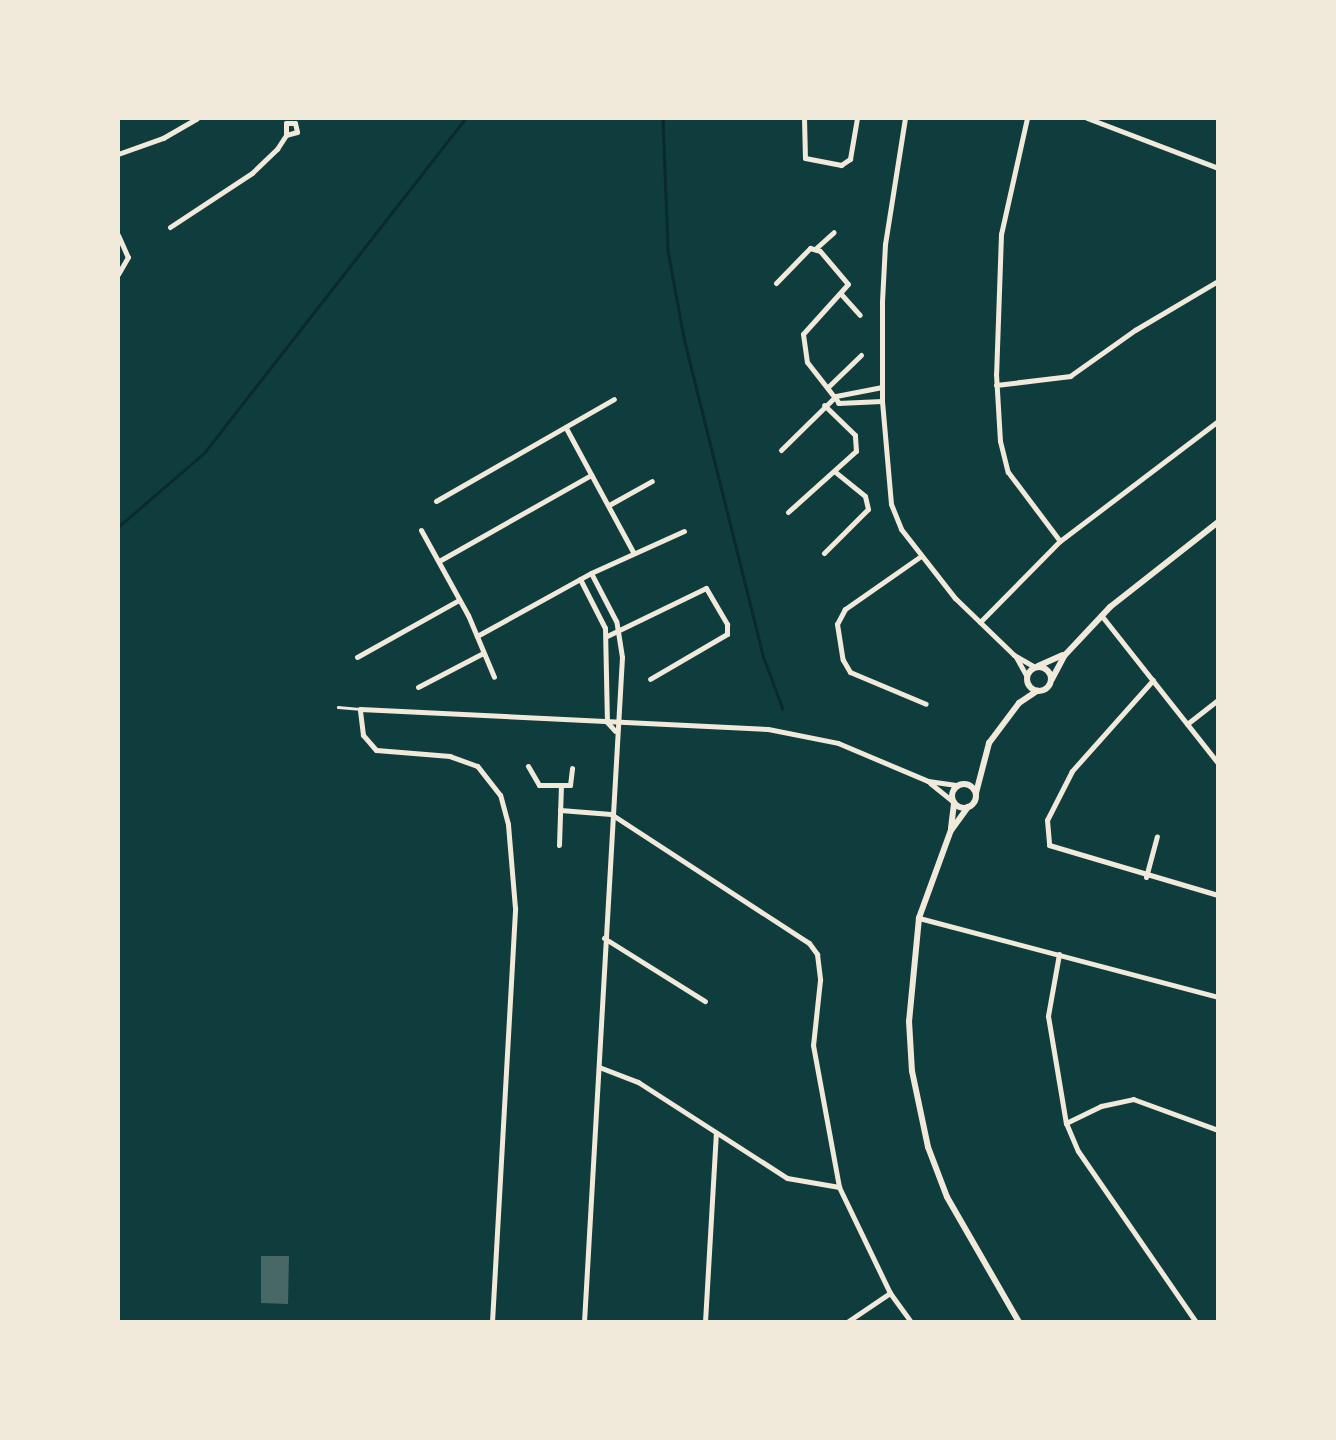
<!DOCTYPE html>
<style>
body{margin:0}
#map{position:relative;width:1336px;height:1440px;overflow:hidden;background:#0f3d3e;font-family:Commissioner,sans-serif}
div>[style]{position:absolute}
[style*='--x']{left:calc(var(--x)*1px);top:calc(var(--y)*1px);width:calc(var(--w)*1px);rotate:calc(var(--a)*1deg)}
.stream>*{height:2.5px;margin:-1.25px;padding:0 1.25px;transform-origin:1.25px;border-radius:1.25px;background:#0a2a2b}
.building>*{inset:0;background:#486865}
.service>*{height:2.5px;margin:-1.25px;padding:0 1.25px;transform-origin:1.25px;border-radius:1.25px;background:#f1e9da}
.minor>*{height:5px;margin:-2.5px;padding:0 2.5px;transform-origin:2.5px;border-radius:2.5px;background:#f1e9da}
.tertiary>*{height:6px;margin:-3px;padding:0 3px;transform-origin:3px;border-radius:3px;background:#f1e9da}
.tertiary>.ring{margin:-3px;padding:0;box-sizing:content-box;background:none;border:6px solid #f1e9da;border-radius:50%}
span{translate:-50% -50%;white-space:nowrap;text-align:center;line-height:1.15;-webkit-text-stroke:8px #f1e9da;paint-order:stroke}
.frame{position:absolute;inset:0;border:120px solid #f1e9da;pointer-events:none}
</style>
<div id="map">
<div class="stream">
<i style="--x:663;--y:118;--w:132;--a:87.8"></i>
<i style="--x:668;--y:250;--w:89;--a:79.7"></i>
<i style="--x:684;--y:338;--w:330;--a:76"></i>
<i style="--x:764;--y:658;--w:54;--a:69.6"></i>
<i style="--x:118;--y:527;--w:113;--a:-40.7"></i>
<i style="--x:204;--y:453;--w:425;--a:-52"></i>
</div>
<div class="building">
<i style="clip-path:polygon(261px 1256px,289px 1256px,288px 1304px,261px 1303px)"></i>
</div>
<div class="service">
<i style="--x:338;--y:707;--w:21;--a:5"></i>
</div>
<div class="minor">
<i style="--x:804;--y:118;--w:40;--a:88.6"></i>
<i style="--x:805;--y:158;--w:37;--a:11"></i>
<i style="--x:841;--y:165;--w:11;--a:-34"></i>
<i style="--x:850;--y:159;--w:42;--a:-80.3"></i>
<i style="--x:905;--y:118;--w:128;--a:99"></i>
<i style="--x:885;--y:244;--w:58;--a:93"></i>
<i style="--x:882;--y:302;--w:99;--a:90"></i>
<i style="--x:882;--y:401;--w:103;--a:85"></i>
<i style="--x:891;--y:504;--w:27;--a:68"></i>
<i style="--x:901;--y:529;--w:88;--a:52"></i>
<i style="--x:955;--y:598;--w:82;--a:44"></i>
<i style="--x:1014;--y:655;--w:24;--a:30"></i>
<i style="--x:1027;--y:118;--w:119;--a:102.6"></i>
<i style="--x:1001;--y:234;--w:140;--a:92"></i>
<i style="--x:996;--y:374;--w:67;--a:86.6"></i>
<i style="--x:1000;--y:441;--w:32;--a:76"></i>
<i style="--x:1008;--y:472;--w:86;--a:53"></i>
<i style="--x:1087;--y:118;--w:140;--a:20.9"></i>
<i style="--x:118;--y:154;--w:48;--a:-19.6"></i>
<i style="--x:163;--y:138;--w:39;--a:-30"></i>
<i style="--x:170;--y:227;--w:98;--a:-33.4"></i>
<i style="--x:252;--y:173;--w:35;--a:-44"></i>
<i style="--x:277;--y:149;--w:17;--a:-57"></i>
<i style="--x:286;--y:135;--w:12;--a:-90"></i>
<i style="--x:286;--y:123;--w:9;--a:0"></i>
<i style="--x:295;--y:123;--w:9;--a:77"></i>
<i style="--x:297;--y:132;--w:11;--a:165"></i>
<i style="--x:118;--y:235;--w:24;--a:66"></i>
<i style="--x:128;--y:257;--w:20;--a:120"></i>
<i style="--x:815;--y:249;--w:25;--a:-42"></i>
<i style="--x:776;--y:283;--w:49;--a:-45.8"></i>
<i style="--x:810;--y:248;--w:10;--a:17"></i>
<i style="--x:820;--y:251;--w:43;--a:49.7"></i>
<i style="--x:848;--y:284;--w:67;--a:132"></i>
<i style="--x:803;--y:334;--w:28;--a:82"></i>
<i style="--x:807;--y:362;--w:52;--a:52"></i>
<i style="--x:841;--y:294;--w:28;--a:48"></i>
<i style="--x:996;--y:385;--w:75;--a:-6.9"></i>
<i style="--x:1070;--y:376;--w:80;--a:-35.3"></i>
<i style="--x:1135;--y:330;--w:96;--a:-30.6"></i>
<i style="--x:828;--y:387;--w:46;--a:-44.1"></i>
<i style="--x:838;--y:403;--w:44;--a:-2.6"></i>
<i style="--x:566;--y:428;--w:141;--a:61.6"></i>
<i style="--x:781;--y:450;--w:77;--a:-44.5"></i>
<i style="--x:836;--y:396;--w:47;--a:-11.1"></i>
<i style="--x:436;--y:501;--w:205;--a:-29.8"></i>
<i style="--x:609;--y:505;--w:49;--a:-29.2"></i>
<i style="--x:788;--y:512;--w:91;--a:-41.9"></i>
<i style="--x:856;--y:451;--w:16;--a:-94"></i>
<i style="--x:855;--y:435;--w:43;--a:-135.9"></i>
<i style="--x:421;--y:530;--w:97;--a:61.1"></i>
<i style="--x:468;--y:615;--w:67;--a:67.2"></i>
<i style="--x:824;--y:553;--w:62;--a:-45"></i>
<i style="--x:868;--y:509;--w:13;--a:-103"></i>
<i style="--x:865;--y:496;--w:38;--a:-141"></i>
<i style="--x:921;--y:556;--w:93;--a:145.1"></i>
<i style="--x:845;--y:609;--w:17;--a:118"></i>
<i style="--x:837;--y:624;--w:36;--a:81"></i>
<i style="--x:843;--y:660;--w:14;--a:60"></i>
<i style="--x:850;--y:672;--w:82;--a:22.8"></i>
<i style="--x:439;--y:561;--w:175;--a:-29.5"></i>
<i style="--x:580;--y:579;--w:55;--a:63"></i>
<i style="--x:605;--y:628;--w:94;--a:88.8"></i>
<i style="--x:607;--y:722;--w:12;--a:48"></i>
<i style="--x:1101;--y:615;--w:189;--a:51.7"></i>
<i style="--x:980;--y:622;--w:114;--a:-45.4"></i>
<i style="--x:1060;--y:541;--w:198;--a:-37.2"></i>
<i style="--x:477;--y:636;--w:130;--a:-28.9"></i>
<i style="--x:591;--y:573;--w:102;--a:-24.3"></i>
<i style="--x:607;--y:636;--w:110;--a:-25.9"></i>
<i style="--x:706;--y:588;--w:42;--a:59.7"></i>
<i style="--x:727;--y:624;--w:10;--a:90"></i>
<i style="--x:727;--y:634;--w:89;--a:149.7"></i>
<i style="--x:357;--y:657;--w:117;--a:-29.2"></i>
<i style="--x:1016;--y:657;--w:23;--a:61"></i>
<i style="--x:1153;--y:680;--w:122;--a:131.7"></i>
<i style="--x:1072;--y:771;--w:55;--a:117"></i>
<i style="--x:1047;--y:820;--w:25;--a:85"></i>
<i style="--x:1049;--y:845;--w:176;--a:16.5"></i>
<i style="--x:418;--y:687;--w:73;--a:-27.6"></i>
<i style="--x:1187;--y:724;--w:39;--a:-38"></i>
<i style="--x:528;--y:766;--w:22;--a:60"></i>
<i style="--x:539;--y:785;--w:31;--a:0"></i>
<i style="--x:570;--y:785;--w:17;--a:-83"></i>
<i style="--x:930;--y:783;--w:28;--a:39"></i>
<i style="--x:560;--y:810;--w:51;--a:4.5"></i>
<i style="--x:611;--y:814;--w:236;--a:33.1"></i>
<i style="--x:809;--y:943;--w:14;--a:54"></i>
<i style="--x:817;--y:954;--w:26;--a:83"></i>
<i style="--x:820;--y:980;--w:65;--a:96.1"></i>
<i style="--x:813;--y:1045;--w:144;--a:79.6"></i>
<i style="--x:839;--y:1187;--w:118;--a:64.3"></i>
<i style="--x:890;--y:1293;--w:36;--a:54"></i>
<i style="--x:559;--y:845;--w:60;--a:-88.1"></i>
<i style="--x:1146;--y:877;--w:42;--a:-75"></i>
<i style="--x:919;--y:918;--w:309;--a:14.8"></i>
<i style="--x:604;--y:938;--w:119;--a:32"></i>
<i style="--x:1059;--y:954;--w:63;--a:100.1"></i>
<i style="--x:1048;--y:1016;--w:109;--a:80.5"></i>
<i style="--x:1066;--y:1123;--w:30;--a:67"></i>
<i style="--x:1078;--y:1151;--w:208;--a:55.4"></i>
<i style="--x:599;--y:1067;--w:42;--a:21"></i>
<i style="--x:638;--y:1082;--w:177;--a:32.8"></i>
<i style="--x:787;--y:1178;--w:53;--a:9.8"></i>
<i style="--x:1066;--y:1123;--w:39;--a:-26"></i>
<i style="--x:1101;--y:1106;--w:33;--a:-12"></i>
<i style="--x:1133;--y:1099;--w:90;--a:20"></i>
<i style="--x:492;--y:1322;--w:415;--a:-86.8"></i>
<i style="--x:515;--y:908;--w:84;--a:-94.8"></i>
<i style="--x:508;--y:824;--w:30;--a:-105"></i>
<i style="--x:500;--y:795;--w:37;--a:-128"></i>
<i style="--x:477;--y:766;--w:29;--a:-160"></i>
<i style="--x:450;--y:756;--w:74;--a:-175.4"></i>
<i style="--x:376;--y:750;--w:20;--a:-131"></i>
<i style="--x:363;--y:735;--w:26;--a:-97"></i>
<i style="--x:360;--y:709;--w:408;--a:2.8"></i>
<i style="--x:768;--y:729;--w:71;--a:11.3"></i>
<i style="--x:838;--y:743;--w:98;--a:22.9"></i>
<i style="--x:928;--y:781;--w:30;--a:8"></i>
<i style="--x:584;--y:1322;--w:666;--a:-86.73"></i>
<i style="--x:622;--y:657;--w:36;--a:-99"></i>
<i style="--x:616;--y:621;--w:54;--a:-117.5"></i>
<i style="--x:705;--y:1322;--w:189;--a:-86.7"></i>
<i style="--x:847;--y:1322;--w:52;--a:-34"></i>
</div>
<div class="tertiary">
<i style="--x:1038;--y:666;--w:27;--a:-24"></i>
<i class="ring" style="left:1027px;top:667px;width:18px;height:18px"></i>
<i style="--x:1052;--y:679;--w:27;--a:-62"></i>
<i style="--x:1065;--y:655;--w:66;--a:-46.8"></i>
<i style="--x:1110;--y:607;--w:137;--a:-38.2"></i>
<i class="ring" style="left:952px;top:784px;width:18px;height:18px"></i>
<i style="--x:976;--y:793;--w:52;--a:-75.4"></i>
<i style="--x:989;--y:743;--w:50;--a:-53.1"></i>
<i style="--x:1019;--y:703;--w:22;--a:-34"></i>
<i style="--x:968;--y:807;--w:29;--a:126"></i>
<i style="--x:951;--y:830;--w:94;--a:110"></i>
<i style="--x:919;--y:918;--w:103;--a:95.5"></i>
<i style="--x:909;--y:1021;--w:50;--a:86.6"></i>
<i style="--x:912;--y:1071;--w:78;--a:78.1"></i>
<i style="--x:928;--y:1147;--w:53;--a:69.2"></i>
<i style="--x:947;--y:1197;--w:144;--a:60.1"></i>
<i style="--x:951;--y:828;--w:25;--a:-83"></i>
</div>
<div class="frame"></div>
</div>
